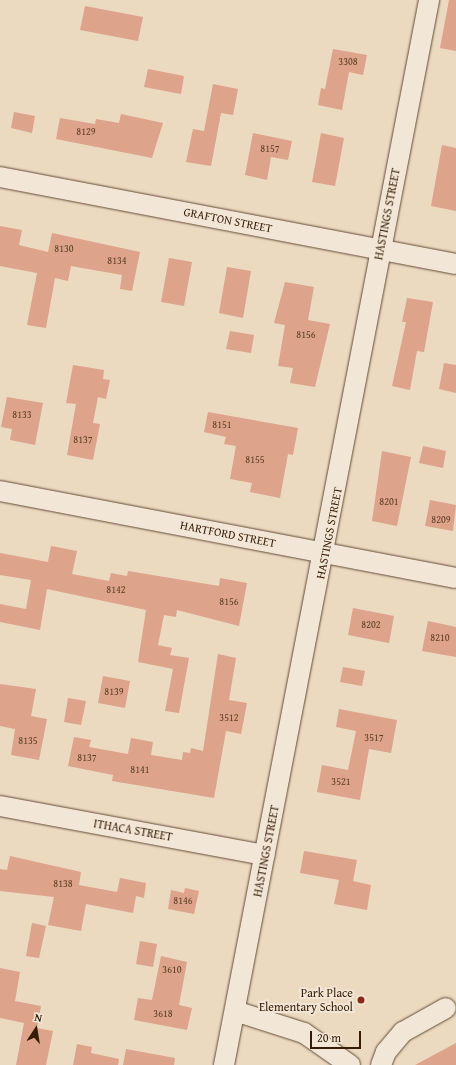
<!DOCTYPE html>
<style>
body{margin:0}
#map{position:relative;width:456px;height:1065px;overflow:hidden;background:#ebd9c0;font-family:"Gentium Book Plus",serif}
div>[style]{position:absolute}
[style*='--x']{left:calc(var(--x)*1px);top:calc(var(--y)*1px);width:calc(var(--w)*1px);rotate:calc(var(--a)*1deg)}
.building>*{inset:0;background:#dda38b}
.roads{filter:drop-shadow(0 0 1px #624c34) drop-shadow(0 0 1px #624c34)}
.minor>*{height:20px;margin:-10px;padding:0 10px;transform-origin:10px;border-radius:10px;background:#f2e6d6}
.dots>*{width:11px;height:11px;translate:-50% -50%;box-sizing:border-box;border:2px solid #f2e6d6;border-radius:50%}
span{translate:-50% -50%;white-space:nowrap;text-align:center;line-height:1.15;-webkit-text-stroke:4px #f2e6d6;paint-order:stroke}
.number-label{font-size:10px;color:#5f3e26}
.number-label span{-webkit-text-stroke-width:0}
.street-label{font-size:12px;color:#351d05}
.poi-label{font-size:12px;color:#351d05}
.right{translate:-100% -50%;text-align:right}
.north{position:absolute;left:16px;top:1009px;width:40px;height:40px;-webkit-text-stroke:3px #f2e6d6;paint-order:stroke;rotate:12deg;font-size:11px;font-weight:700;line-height:16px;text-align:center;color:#351d05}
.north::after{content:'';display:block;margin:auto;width:14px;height:18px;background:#351d05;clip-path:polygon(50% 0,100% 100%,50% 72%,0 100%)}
.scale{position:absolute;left:310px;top:1031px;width:51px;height:18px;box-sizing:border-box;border:2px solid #351d05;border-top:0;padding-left:5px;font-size:12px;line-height:14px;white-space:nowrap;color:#351d05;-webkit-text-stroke:3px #f2e6d6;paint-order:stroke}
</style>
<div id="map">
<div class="building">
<i style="clip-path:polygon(449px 0,456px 0,456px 51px,440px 48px)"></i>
<i style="clip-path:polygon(85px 6px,143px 17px,138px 41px,80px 30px)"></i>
<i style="clip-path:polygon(333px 49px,367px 55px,363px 75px,349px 72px,342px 110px,318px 105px,321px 88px,325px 89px)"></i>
<i style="clip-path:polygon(148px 69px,184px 76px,181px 94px,144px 87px)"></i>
<i style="clip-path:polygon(213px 84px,238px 89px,233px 115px,221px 113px,211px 166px,186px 162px,193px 129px,204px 131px)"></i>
<i style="clip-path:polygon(14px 112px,35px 116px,32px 133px,11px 128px)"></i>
<i style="clip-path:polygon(121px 114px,163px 123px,152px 158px,56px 139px,60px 118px,95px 124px,96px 119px,119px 123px)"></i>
<i style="clip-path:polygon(253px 133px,292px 141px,288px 160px,271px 157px,267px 180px,245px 175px)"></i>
<i style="clip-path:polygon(321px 133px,344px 138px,335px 186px,312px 182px)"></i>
<i style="clip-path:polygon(442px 145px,456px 148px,456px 211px,431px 206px)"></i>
<i style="clip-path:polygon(0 226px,22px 230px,19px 245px,48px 252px,52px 233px,140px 252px,132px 291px,120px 289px,122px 275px,71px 266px,68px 281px,55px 278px,46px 328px,27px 325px,37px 273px,0 266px)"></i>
<i style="clip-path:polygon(169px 258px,192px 262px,184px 306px,161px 302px)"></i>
<i style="clip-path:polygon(227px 267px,251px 271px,243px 318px,219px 313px)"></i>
<i style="clip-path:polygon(285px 282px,314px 287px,308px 320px,330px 324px,315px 387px,290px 383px,293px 368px,278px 366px,285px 325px,274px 323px)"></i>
<i style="clip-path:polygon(407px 298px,433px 302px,424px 352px,417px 351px,410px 390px,392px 386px,406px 322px,402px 322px)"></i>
<i style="clip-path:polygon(230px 331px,254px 335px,251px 353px,226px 349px)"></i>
<i style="clip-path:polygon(444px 363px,456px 365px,456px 393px,439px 389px)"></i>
<i style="clip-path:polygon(73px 365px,104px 370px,103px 379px,110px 380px,106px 399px,98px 397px,93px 423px,100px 424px,93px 460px,67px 455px,76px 404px,66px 403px)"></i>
<i style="clip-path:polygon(7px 397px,43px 403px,35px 445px,10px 440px,12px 429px,1px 427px)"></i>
<i style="clip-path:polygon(208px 412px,298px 428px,293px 455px,288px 454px,280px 498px,250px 492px,252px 483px,230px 479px,236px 446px,224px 444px,226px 437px,204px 432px)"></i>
<i style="clip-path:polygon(423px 446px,446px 451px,443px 468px,419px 463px)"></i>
<i style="clip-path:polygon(382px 451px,411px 457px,397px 526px,372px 521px)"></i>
<i style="clip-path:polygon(430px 500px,456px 505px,453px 531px,425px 526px)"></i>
<i style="clip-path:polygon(51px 546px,77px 551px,72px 574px,109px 581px,111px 573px,127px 576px,128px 571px,219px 586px,220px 578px,247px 583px,239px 626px,177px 610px,176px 617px,164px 615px,158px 645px,172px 648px,170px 655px,189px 658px,179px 713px,165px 711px,173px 669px,138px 662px,146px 610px,47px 589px,40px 630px,0 622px,0 604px,26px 609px,31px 580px,0 575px,0 553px,48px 562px)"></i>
<i style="clip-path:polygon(353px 608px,394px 616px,389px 643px,348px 635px)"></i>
<i style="clip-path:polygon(428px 621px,456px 627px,456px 657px,422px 651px)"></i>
<i style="clip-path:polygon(218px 654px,236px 658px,229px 700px,247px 703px,241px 734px,226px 731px,214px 798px,112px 781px,113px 775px,68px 766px,74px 737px,91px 740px,89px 747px,128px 754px,131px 738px,153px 742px,151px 755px,182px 760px,183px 752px,190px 753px,191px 748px,203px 751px)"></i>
<i style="clip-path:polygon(343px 667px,365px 671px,362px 686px,340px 682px)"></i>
<i style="clip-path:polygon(103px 676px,130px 681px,125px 708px,98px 703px)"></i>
<i style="clip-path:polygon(0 684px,36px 689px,31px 716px,47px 719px,39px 760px,11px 755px,15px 729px,0 726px)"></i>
<i style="clip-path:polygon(68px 698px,86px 701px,81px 725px,64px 722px)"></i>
<i style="clip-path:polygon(339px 709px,397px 720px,391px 753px,369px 749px,360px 800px,317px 792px,322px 765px,348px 770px,356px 731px,336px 727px)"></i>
<i style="clip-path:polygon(304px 851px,357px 860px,353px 881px,371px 885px,367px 910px,334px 904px,339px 880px,300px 873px)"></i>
<i style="clip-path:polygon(10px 856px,81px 872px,79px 885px,117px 892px,120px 878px,146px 883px,144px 898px,136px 896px,133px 913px,86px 904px,81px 931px,48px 925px,54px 897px,0 891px,0 869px,7px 870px)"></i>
<i style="clip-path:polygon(185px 888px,199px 891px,194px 914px,168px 909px,171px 890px,184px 893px)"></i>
<i style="clip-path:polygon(32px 923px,46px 926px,39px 958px,26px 956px)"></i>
<i style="clip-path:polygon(140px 941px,157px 944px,153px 967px,136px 964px)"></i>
<i style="clip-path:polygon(161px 956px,187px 962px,179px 1005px,192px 1008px,187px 1030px,134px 1020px,138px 998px,152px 1000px)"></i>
<i style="clip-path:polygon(0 968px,20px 972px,15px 1001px,41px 1006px,37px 1028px,53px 1031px,46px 1065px,16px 1065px,24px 1023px,0 1018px)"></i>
<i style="clip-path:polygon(456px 1043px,456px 1065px,415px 1065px)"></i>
<i style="clip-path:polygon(77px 1044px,92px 1047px,91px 1053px,119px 1059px,118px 1065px,73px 1065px)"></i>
<i style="clip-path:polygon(126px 1049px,175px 1058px,174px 1065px,123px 1065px)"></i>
</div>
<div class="roads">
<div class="minor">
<i style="--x:0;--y:177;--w:464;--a:10.8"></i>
<i style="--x:0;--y:491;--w:464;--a:10.8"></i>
<i style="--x:0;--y:806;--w:269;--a:10.5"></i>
<i style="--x:235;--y:1011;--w:72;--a:17.7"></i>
<i style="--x:304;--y:1033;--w:56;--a:34.8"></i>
<i style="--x:224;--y:1065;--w:1085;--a:-79.1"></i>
<i style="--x:381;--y:1065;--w:14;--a:-69"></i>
<i style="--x:386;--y:1052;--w:26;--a:-50"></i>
<i style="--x:403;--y:1032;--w:49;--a:-29.2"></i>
</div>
</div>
<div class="dots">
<i style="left:361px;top:1000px;background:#8f2418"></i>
</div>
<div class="number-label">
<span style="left:348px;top:62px">3308</span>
<span style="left:86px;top:132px">8129</span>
<span style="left:270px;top:149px">8157</span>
<span style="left:64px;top:249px">8130</span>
<span style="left:117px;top:261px">8134</span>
<span style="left:306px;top:335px">8156</span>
<span style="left:22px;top:415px">8133</span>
<span style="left:222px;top:425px">8151</span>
<span style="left:83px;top:440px">8137</span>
<span style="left:255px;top:460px">8155</span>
<span style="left:389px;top:502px">8201</span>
<span style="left:441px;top:520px">8209</span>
<span style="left:116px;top:590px">8142</span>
<span style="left:229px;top:602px">8156</span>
<span style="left:371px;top:625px">8202</span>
<span style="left:440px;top:638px">8210</span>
<span style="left:114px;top:692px">8139</span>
<span style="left:229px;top:718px">3512</span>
<span style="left:374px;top:738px">3517</span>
<span style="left:28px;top:741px">8135</span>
<span style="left:87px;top:758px">8137</span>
<span style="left:140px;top:770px">8141</span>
<span style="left:341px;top:782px">3521</span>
<span style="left:63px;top:884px">8138</span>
<span style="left:183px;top:901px">8146</span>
<span style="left:172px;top:970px">3610</span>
<span style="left:163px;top:1014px">3618</span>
</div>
<div class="street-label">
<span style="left:387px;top:214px;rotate:-79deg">HASTINGS STREET</span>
<span style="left:228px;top:220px;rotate:11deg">GRAFTON STREET</span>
<span style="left:329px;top:533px;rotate:-79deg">HASTINGS STREET</span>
<span style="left:228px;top:534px;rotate:11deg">HARTFORD STREET</span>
<span style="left:133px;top:830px;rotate:10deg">ITHACA STREET</span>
<span style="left:266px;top:851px;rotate:-79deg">HASTINGS STREET</span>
</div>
<div class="poi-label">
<span class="right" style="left:353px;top:1000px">Park Place<br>Elementary School</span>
</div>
<div class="north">N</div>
<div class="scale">20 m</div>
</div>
